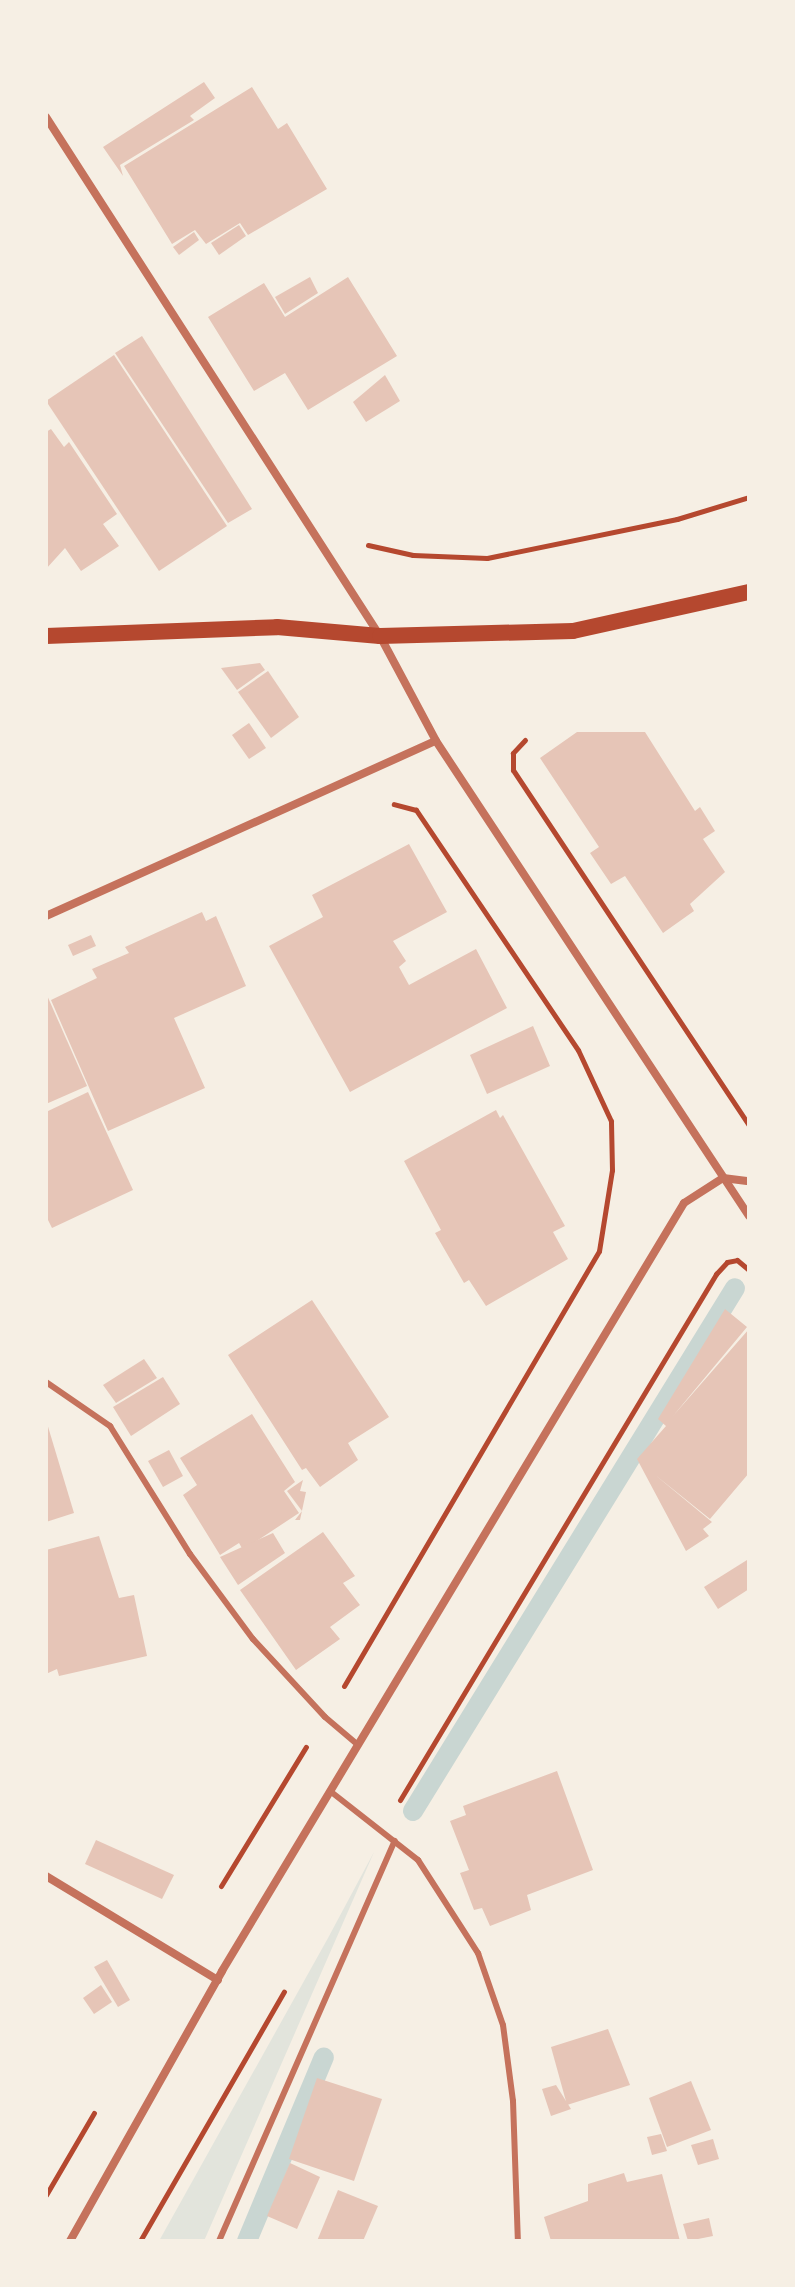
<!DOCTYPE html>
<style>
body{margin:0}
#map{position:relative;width:795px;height:2287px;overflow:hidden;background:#f6efe4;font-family:"Asap Condensed",sans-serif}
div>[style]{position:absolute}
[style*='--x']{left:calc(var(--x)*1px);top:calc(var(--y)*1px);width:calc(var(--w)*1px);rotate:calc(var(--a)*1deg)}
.green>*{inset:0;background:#e2e4dc}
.stream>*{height:20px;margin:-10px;padding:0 10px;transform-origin:10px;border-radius:10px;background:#c9d6d2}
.building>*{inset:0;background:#e6c5b7}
.path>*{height:5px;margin:-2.5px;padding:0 2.5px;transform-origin:2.5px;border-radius:2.5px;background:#b5482f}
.service>*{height:6px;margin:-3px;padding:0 3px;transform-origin:3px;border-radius:3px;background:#c5725c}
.minor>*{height:8px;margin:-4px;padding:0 4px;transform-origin:4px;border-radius:4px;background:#c5725c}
.secondary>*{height:16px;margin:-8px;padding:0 8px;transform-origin:8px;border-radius:8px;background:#b5482f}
span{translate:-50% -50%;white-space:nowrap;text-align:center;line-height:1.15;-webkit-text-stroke:6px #f6efe4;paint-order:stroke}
.frame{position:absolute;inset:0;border:48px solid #f6efe4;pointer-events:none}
</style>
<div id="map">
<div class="green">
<i style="clip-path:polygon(374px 1852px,204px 2241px,159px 2241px,328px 1938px)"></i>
</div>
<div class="stream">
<i style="--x:413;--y:1811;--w:614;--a:-58.38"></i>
<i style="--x:247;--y:2241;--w:199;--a:-67.3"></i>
</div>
<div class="building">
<i style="clip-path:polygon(204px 82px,215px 98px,190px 116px,194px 120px,120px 165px,123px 176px,103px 147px)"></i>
<i style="clip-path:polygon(252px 87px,278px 129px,287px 123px,327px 189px,248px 235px,240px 223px,206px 244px,195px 230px,172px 244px,124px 166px)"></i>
<i style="clip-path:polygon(239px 225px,246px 236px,219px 255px,211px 243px)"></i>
<i style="clip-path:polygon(194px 232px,199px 240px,179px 255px,173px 247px)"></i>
<i style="clip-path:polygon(310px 277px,318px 293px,285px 314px,275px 297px)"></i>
<i style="clip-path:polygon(348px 277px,397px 356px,308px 410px,285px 373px,254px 391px,208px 317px,264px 283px,285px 317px)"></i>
<i style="clip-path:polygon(142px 336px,252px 509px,228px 523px,115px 353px)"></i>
<i style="clip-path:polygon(114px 355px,227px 526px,159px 571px,46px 401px)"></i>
<i style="clip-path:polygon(385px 375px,400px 401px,366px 422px,353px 402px)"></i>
<i style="clip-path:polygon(51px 429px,64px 447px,69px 442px,117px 514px,103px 524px,119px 546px,81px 571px,65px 548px,46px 569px,46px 432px)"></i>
<i style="clip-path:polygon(260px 663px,265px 670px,237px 690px,221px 668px)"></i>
<i style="clip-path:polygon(268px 671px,299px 717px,271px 738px,238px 692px)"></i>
<i style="clip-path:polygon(249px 723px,266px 748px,249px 759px,232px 735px)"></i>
<i style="clip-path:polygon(577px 732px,645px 732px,695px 811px,700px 807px,715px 831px,703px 839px,725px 872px,690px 904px,694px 911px,663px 933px,625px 876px,611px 884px,590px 853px,599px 847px,540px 758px)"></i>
<i style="clip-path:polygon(409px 844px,447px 912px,393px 941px,406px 961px,399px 967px,409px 985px,476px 949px,507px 1008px,350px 1092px,269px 946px,323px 917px,312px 895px)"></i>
<i style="clip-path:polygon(202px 912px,206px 921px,216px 916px,246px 986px,174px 1018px,205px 1088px,108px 1131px,51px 1000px,97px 978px,92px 969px,129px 953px,125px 947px)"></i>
<i style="clip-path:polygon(91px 935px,96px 946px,73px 956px,68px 945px)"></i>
<i style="clip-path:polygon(46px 993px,87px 1086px,46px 1104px)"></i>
<i style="clip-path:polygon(533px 1026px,550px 1066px,487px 1094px,470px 1055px)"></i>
<i style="clip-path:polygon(88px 1092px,133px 1190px,52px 1228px,46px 1216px,46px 1112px)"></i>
<i style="clip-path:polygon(496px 1110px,500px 1118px,503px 1115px,565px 1226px,553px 1232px,568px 1259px,486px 1306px,469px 1280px,464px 1283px,435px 1233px,441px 1230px,404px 1161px)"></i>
<i style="clip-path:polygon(312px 1300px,389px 1417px,348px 1443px,358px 1460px,320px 1487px,306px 1468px,302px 1470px,228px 1355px)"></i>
<i style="clip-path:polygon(725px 1309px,747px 1327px,673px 1416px,749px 1329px,749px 1473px,710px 1519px,654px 1474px,712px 1522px,703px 1529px,709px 1536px,686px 1551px,637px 1459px,666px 1426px,658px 1419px)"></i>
<i style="clip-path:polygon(144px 1359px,157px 1378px,116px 1403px,103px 1385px)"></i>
<i style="clip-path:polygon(163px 1377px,180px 1404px,131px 1436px,113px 1407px)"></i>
<i style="clip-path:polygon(252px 1414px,295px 1482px,284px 1491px,299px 1513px,243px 1550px,239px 1543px,220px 1555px,183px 1495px,197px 1485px,180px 1458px)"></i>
<i style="clip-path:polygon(46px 1420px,74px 1513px,46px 1522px)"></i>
<i style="clip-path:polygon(169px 1450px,183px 1476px,163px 1487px,148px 1461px)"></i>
<i style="clip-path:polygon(303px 1480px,300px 1491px,306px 1492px,300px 1520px,295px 1520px,302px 1511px,287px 1491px)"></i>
<i style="clip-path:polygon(323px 1532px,355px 1576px,343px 1583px,360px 1605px,330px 1627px,340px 1639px,296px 1670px,240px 1590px)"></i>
<i style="clip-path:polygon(273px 1533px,285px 1553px,238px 1585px,220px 1557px)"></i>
<i style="clip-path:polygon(99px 1536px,119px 1598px,134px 1595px,147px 1656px,59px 1676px,57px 1669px,46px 1674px,46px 1550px)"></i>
<i style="clip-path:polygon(747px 1560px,749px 1589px,718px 1609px,704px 1587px)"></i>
<i style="clip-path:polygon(557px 1771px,593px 1870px,527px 1895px,531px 1910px,490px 1926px,482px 1908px,474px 1910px,460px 1873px,469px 1870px,450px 1821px,466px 1815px,463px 1806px)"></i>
<i style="clip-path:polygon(96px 1840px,174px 1875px,162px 1899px,85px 1864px)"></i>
<i style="clip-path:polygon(107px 1960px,130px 2000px,118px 2007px,94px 1967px)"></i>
<i style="clip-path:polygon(101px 1985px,112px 2002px,94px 2014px,83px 1998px)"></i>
<i style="clip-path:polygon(608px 2029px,630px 2085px,567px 2105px,551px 2047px)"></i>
<i style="clip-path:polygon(317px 2078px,382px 2099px,354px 2181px,289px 2159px)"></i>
<i style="clip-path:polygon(691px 2081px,711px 2130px,667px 2147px,649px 2098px)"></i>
<i style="clip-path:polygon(556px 2085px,571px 2109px,551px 2116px,542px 2089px)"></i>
<i style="clip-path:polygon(661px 2134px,667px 2151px,652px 2155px,647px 2137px)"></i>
<i style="clip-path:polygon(713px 2139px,719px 2159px,698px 2165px,691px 2145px)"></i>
<i style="clip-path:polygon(290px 2163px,320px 2177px,297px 2229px,267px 2216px)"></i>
<i style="clip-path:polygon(624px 2173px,627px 2182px,662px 2174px,680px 2241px,551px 2241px,544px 2217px,588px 2201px,588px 2184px)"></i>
<i style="clip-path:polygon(338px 2190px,378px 2206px,363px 2241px,317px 2241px)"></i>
<i style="clip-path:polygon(709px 2218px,713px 2236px,688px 2241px,683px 2224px)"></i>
</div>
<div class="path">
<i style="--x:368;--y:545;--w:46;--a:12.5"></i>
<i style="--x:413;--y:555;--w:74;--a:2.3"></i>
<i style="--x:487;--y:558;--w:194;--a:-11.6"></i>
<i style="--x:677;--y:519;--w:75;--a:-17"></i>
<i style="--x:525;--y:740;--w:18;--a:133"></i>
<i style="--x:513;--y:753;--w:17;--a:90"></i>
<i style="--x:513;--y:770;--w:426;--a:56.4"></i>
<i style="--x:344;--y:1686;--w:504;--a:-59.62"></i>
<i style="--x:599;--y:1251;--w:82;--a:-80.9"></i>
<i style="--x:612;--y:1170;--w:49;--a:-91.2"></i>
<i style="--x:611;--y:1121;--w:78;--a:-114.9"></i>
<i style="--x:578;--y:1050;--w:290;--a:-124"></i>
<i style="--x:416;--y:810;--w:23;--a:-165"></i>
<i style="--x:400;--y:1800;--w:614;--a:-59"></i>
<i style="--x:716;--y:1274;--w:16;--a:-47"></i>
<i style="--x:727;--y:1262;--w:10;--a:-11"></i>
<i style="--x:737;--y:1260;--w:16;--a:40"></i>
<i style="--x:221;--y:1886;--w:163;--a:-58.6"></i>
<i style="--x:46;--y:2195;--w:95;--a:-59.7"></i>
<i style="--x:140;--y:2241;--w:288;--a:-60"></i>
</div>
<div class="service">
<i style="--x:46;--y:1382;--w:78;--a:34.5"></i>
<i style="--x:110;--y:1426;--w:151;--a:58"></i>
<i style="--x:190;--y:1554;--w:106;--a:53.5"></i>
<i style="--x:253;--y:1639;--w:106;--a:47.3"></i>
<i style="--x:325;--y:1717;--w:43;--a:40.3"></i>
<i style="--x:330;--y:1791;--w:112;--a:38.1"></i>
<i style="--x:418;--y:1860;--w:111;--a:57.2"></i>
<i style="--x:478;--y:1953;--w:76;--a:70.9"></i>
<i style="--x:503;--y:2025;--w:77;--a:82.5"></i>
<i style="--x:513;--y:2101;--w:140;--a:88"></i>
<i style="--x:219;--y:2241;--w:437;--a:-66.3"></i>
</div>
<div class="minor">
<i style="--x:46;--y:117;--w:617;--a:57.24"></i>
<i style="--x:380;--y:636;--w:119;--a:61.9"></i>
<i style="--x:436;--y:741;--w:569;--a:56.62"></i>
<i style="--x:46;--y:916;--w:427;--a:-24.2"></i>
<i style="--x:46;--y:1876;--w:201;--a:31.2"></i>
<i style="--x:70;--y:2241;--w:310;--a:-60.6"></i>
<i style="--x:222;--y:1971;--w:896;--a:-58.97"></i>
<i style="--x:684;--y:1203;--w:46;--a:-32.7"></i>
<i style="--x:723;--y:1178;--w:26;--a:7"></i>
</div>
<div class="secondary">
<i style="--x:46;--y:636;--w:231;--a:-2.2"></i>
<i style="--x:277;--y:627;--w:103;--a:5"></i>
<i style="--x:380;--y:636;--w:193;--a:-1.5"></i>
<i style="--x:573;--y:631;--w:180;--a:-12.5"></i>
</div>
<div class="frame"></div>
</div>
